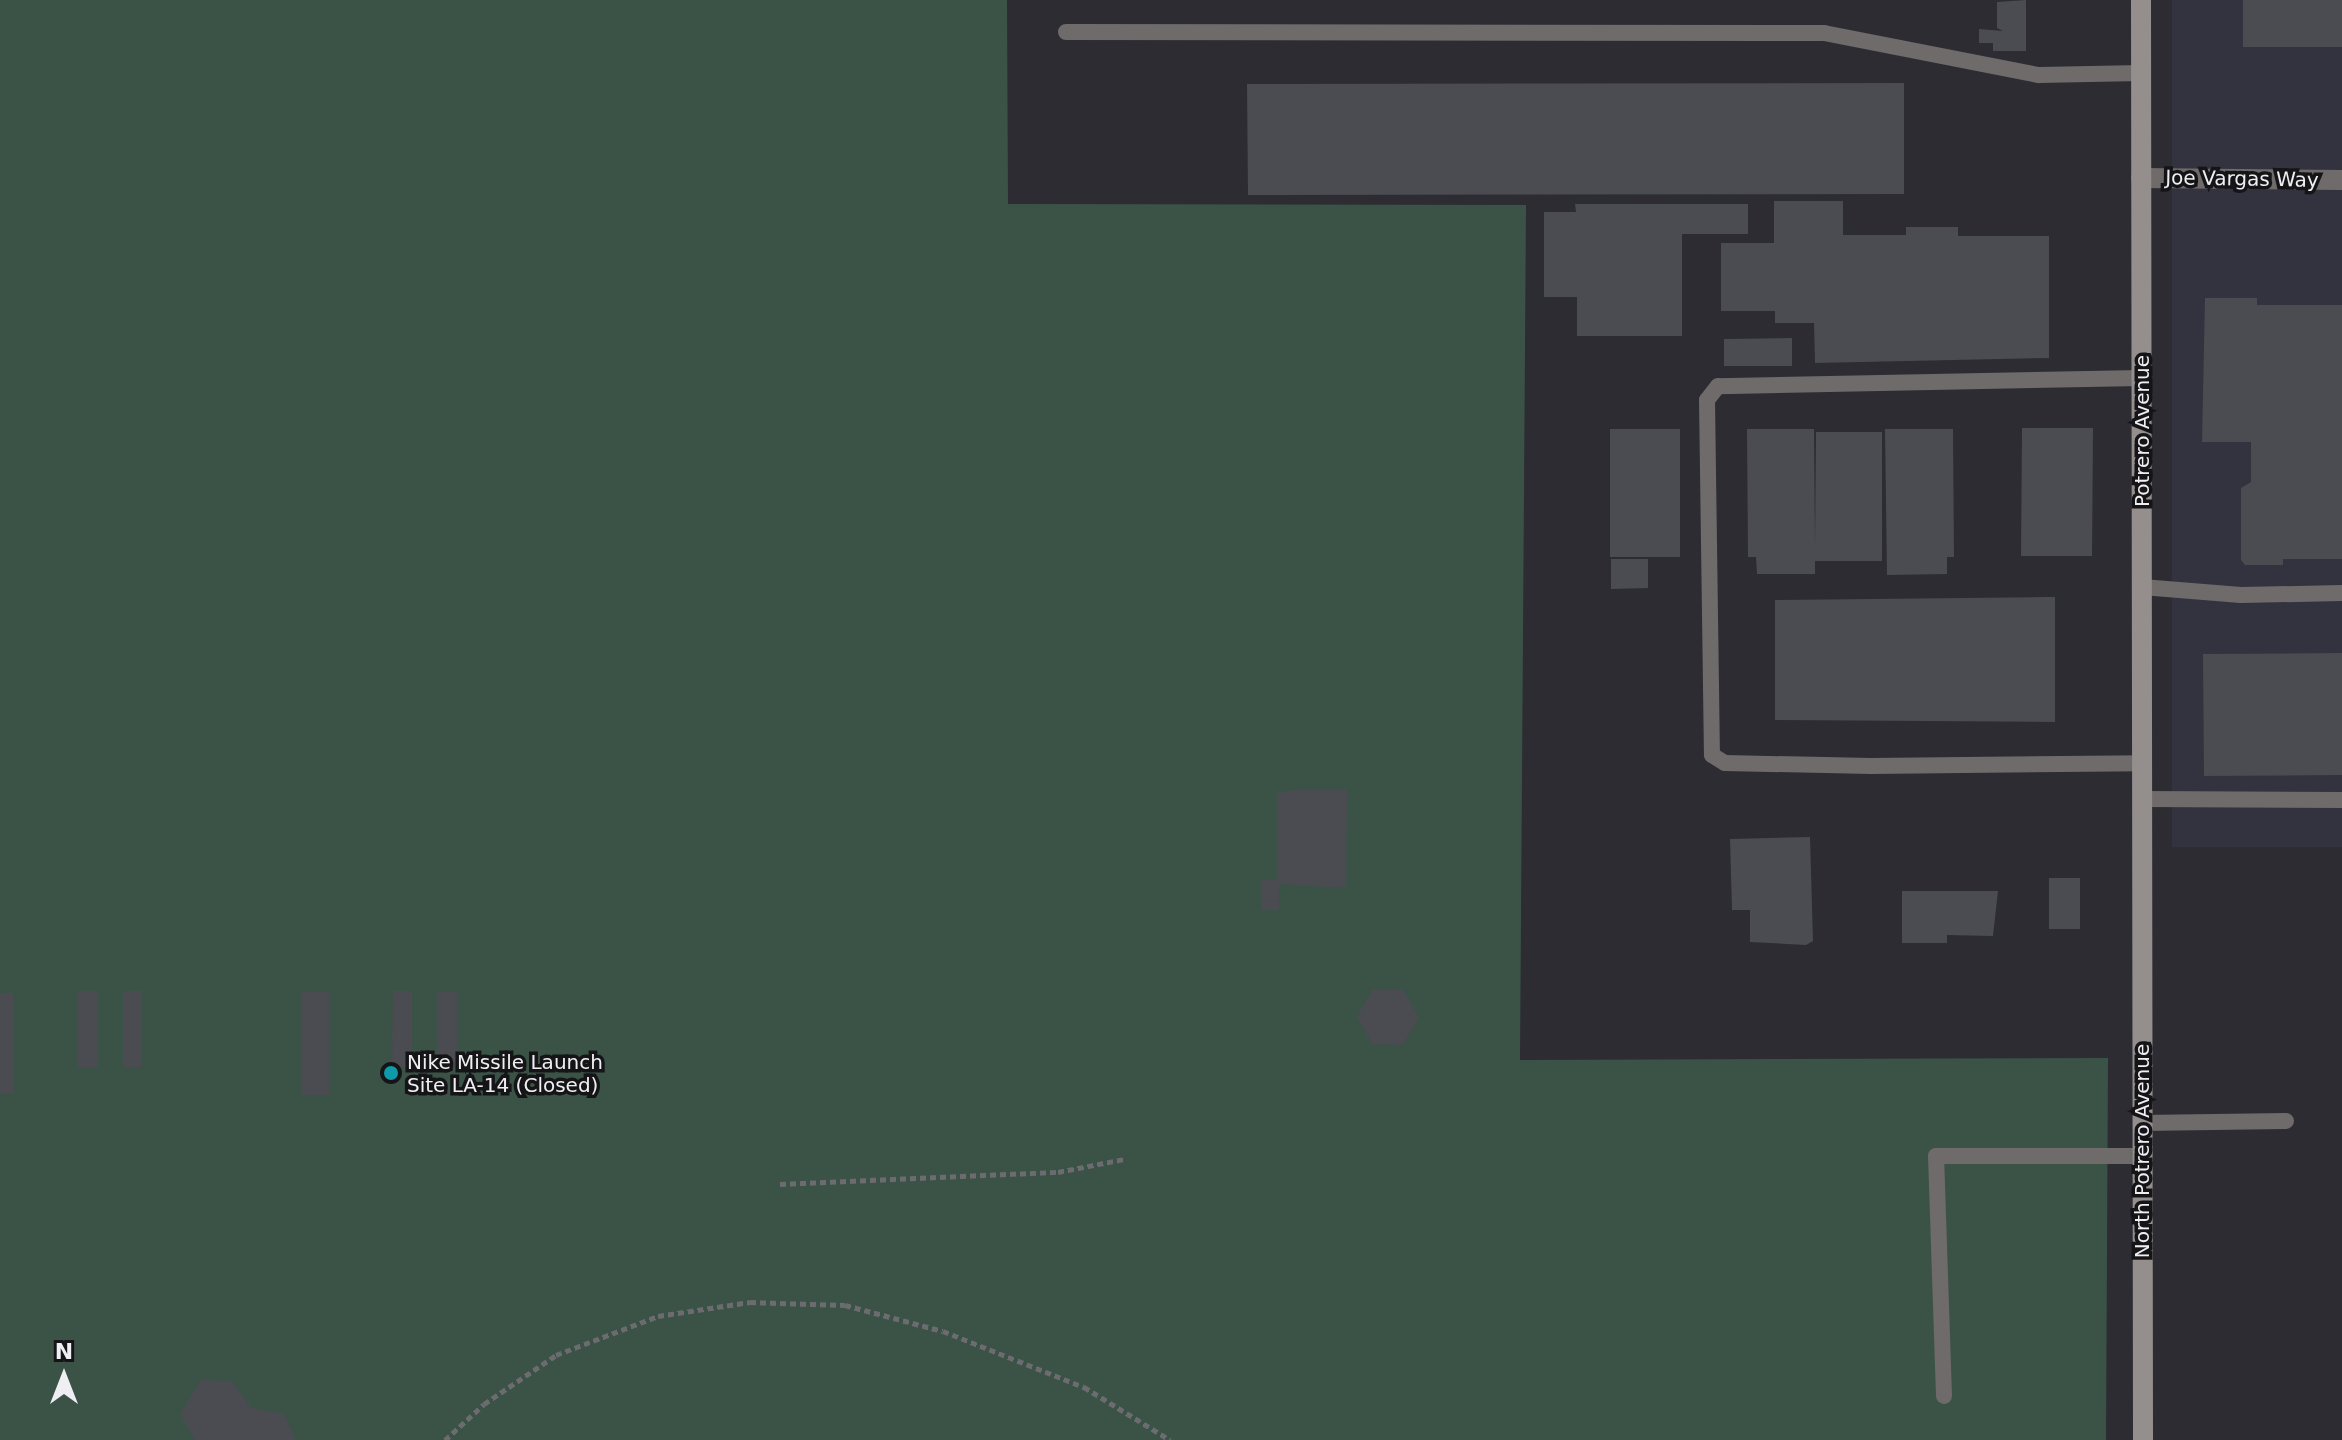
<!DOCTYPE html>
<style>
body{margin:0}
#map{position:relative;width:2342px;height:1440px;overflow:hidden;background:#2c2c32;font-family:"DejaVu Sans",sans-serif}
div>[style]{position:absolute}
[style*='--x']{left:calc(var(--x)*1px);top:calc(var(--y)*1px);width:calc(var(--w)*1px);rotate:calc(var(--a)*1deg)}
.built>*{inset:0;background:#33333f}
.green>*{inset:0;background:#3b5347}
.building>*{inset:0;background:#4b4b52}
.path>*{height:5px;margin-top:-2.5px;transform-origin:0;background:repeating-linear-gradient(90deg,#6b6b70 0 6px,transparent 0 10px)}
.lane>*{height:16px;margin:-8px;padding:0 8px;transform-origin:8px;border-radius:8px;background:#6f6b6a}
.street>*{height:20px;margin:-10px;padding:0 10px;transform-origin:10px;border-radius:10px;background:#6f6b6a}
.secondary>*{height:20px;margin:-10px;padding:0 10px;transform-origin:10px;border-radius:10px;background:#948e8d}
.dots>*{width:22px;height:22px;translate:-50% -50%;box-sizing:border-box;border:4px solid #151518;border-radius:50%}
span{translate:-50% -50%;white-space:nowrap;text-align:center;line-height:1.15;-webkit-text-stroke:7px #151518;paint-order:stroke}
.street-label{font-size:20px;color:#efeff3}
.poi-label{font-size:20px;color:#efeff3}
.left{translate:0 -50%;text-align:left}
.north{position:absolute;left:24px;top:1336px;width:80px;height:80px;-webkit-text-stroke:6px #151518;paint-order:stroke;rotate:0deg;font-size:22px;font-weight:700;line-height:32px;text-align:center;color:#efeff3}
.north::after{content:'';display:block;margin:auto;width:28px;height:36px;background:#efeff3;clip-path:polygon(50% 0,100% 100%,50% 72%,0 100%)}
</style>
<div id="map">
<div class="built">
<i style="clip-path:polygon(2172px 0,2342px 0,2342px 847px,2172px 847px)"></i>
</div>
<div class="green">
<i style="clip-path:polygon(0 0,1007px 0,1008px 204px,1526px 205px,1520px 1060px,2108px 1058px,2106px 1440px,0 1440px)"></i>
</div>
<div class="building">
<i style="clip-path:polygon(2026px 0,2026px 51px,1993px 51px,1993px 43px,1979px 43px,1979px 29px,2003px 31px,1997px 28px,1997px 2px)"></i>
<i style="clip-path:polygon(2243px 0,2342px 0,2342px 47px,2243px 47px)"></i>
<i style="clip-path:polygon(1904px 83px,1904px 194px,1248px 195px,1247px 84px)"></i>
<i style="clip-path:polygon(1774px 201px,1843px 201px,1843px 235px,1906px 235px,1906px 227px,1958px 227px,1958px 236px,2049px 236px,2049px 358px,1815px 363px,1814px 323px,1775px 323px,1775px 311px,1721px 311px,1721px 243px,1774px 243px)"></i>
<i style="clip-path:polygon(1575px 204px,1748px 204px,1748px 234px,1682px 234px,1682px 336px,1577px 336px,1577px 297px,1544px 297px,1544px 212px,1576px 212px)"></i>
<i style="clip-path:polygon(2205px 298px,2257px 298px,2257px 305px,2342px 305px,2342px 559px,2283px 559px,2283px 565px,2245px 565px,2241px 560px,2241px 488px,2251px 482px,2251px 442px,2202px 442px)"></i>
<i style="clip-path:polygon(1792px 338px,1792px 366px,1724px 366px,1724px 339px)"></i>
<i style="clip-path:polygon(2022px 428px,2093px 428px,2092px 556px,2021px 556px)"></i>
<i style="clip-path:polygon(1610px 429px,1680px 429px,1680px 557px,1610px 557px)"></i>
<i style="clip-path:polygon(1747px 429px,1814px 429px,1815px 547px,1816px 432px,1882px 432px,1882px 561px,1815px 561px,1815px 574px,1757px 574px,1756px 557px,1748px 557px)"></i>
<i style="clip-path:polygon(1885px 429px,1953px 429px,1954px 557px,1947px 557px,1947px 574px,1887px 575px)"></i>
<i style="clip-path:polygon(1611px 559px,1648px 559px,1648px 588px,1611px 589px)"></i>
<i style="clip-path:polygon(2046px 597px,2055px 597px,2055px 722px,1775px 720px,1775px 600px)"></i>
<i style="clip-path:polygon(2342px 653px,2342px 775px,2204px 776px,2203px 654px)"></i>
<i style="clip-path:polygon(1295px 790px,1347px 790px,1346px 888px,1279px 884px,1279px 910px,1261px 910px,1261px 880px,1277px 880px,1277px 793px)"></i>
<i style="clip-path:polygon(1810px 837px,1813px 941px,1806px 945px,1750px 942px,1750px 910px,1732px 910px,1730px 839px)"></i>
<i style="clip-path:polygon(2049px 878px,2080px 878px,2080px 929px,2049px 929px)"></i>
<i style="clip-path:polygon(1902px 891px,1998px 891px,1993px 936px,1947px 935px,1947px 943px,1902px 943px)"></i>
<i style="clip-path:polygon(1372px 990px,1403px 990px,1419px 1017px,1403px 1045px,1372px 1044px,1357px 1017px)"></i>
<i style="clip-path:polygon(78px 991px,98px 991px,98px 1067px,78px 1067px)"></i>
<i style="clip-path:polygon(123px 991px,142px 991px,142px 1067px,123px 1067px)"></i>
<i style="clip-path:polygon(393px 991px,412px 991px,412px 1067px,392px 1067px)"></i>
<i style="clip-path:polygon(302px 992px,329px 992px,329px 1095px,302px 1095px)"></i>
<i style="clip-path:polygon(437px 992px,457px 992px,457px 1067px,437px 1067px)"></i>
<i style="clip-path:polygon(0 993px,13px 993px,14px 1093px,0 1093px)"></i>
<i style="clip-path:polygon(201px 1380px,232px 1381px,251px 1408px,284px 1414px,296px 1440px,195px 1440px,180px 1414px)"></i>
</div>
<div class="path">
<i style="--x:780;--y:1184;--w:278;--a:-2.5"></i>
<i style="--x:1058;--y:1172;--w:67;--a:-11.1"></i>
<i style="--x:445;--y:1440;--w:53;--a:-42.7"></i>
<i style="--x:484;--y:1404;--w:87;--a:-34.2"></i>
<i style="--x:556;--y:1355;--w:109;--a:-20.9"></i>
<i style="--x:658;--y:1316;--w:93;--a:-8.7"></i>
<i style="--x:750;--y:1302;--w:95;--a:1.8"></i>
<i style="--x:845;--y:1305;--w:101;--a:14.9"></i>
<i style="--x:943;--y:1331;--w:152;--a:21.7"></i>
<i style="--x:1084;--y:1387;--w:101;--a:31.6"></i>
</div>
<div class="lane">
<i style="--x:1066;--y:32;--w:758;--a:0.08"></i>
<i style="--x:1824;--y:33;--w:219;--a:11.1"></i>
<i style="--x:2039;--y:75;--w:102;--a:-1.1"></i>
<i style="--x:2142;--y:378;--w:424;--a:178.9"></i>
<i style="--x:1718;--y:386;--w:18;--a:128"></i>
<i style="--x:1707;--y:400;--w:355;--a:89.2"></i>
<i style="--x:1712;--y:755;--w:15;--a:32"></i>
<i style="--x:1725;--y:763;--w:146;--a:1.2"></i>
<i style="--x:1871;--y:766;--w:272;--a:-0.6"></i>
<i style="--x:2142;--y:587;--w:99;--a:4.6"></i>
<i style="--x:2241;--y:595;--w:101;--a:-1.1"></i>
<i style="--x:2143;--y:799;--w:199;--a:0.3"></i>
<i style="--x:2141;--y:1123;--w:145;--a:-0.8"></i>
<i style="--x:1944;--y:1396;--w:240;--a:-91.9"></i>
<i style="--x:1936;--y:1156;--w:205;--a:0"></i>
</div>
<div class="street">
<i style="--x:2141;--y:178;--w:201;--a:0.6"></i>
</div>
<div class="secondary">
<i style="--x:2141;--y:0;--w:1440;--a:89.92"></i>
</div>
<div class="dots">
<i style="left:391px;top:1073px;background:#0f9aa8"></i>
</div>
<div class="street-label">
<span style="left:2242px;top:179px;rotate:1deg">Joe Vargas Way</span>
<span style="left:2142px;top:431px;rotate:-90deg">Potrero Avenue</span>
<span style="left:2142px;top:1151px;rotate:-90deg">North Potrero Avenue</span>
</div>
<div class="poi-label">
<span class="left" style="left:407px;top:1074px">Nike Missile Launch<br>Site LA-14 (Closed)</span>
</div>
<div class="north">N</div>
</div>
